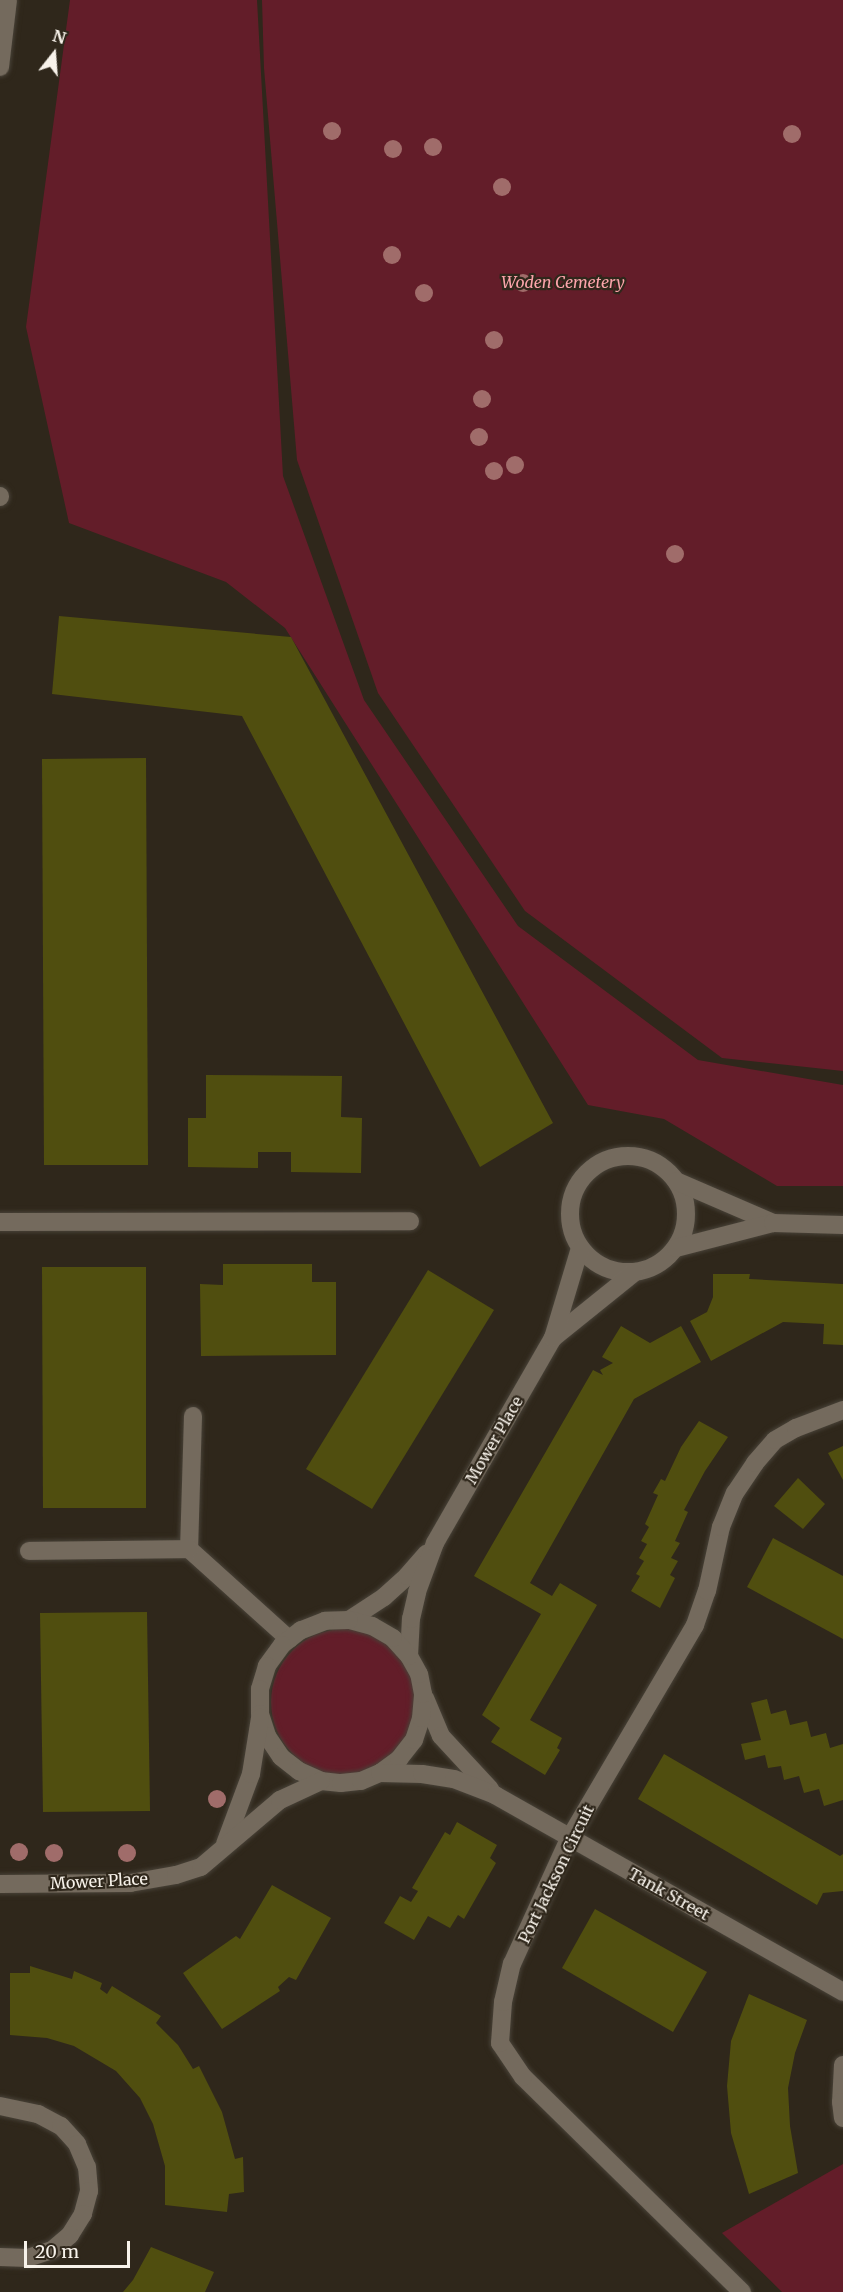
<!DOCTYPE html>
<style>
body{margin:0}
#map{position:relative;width:843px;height:2292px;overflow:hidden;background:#2f271b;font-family:Merriweather,serif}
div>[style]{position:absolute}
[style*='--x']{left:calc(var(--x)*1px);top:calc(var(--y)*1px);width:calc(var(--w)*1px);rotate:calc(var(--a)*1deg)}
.green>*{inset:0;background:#631d29}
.round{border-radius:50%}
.building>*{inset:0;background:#504e0f}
.roads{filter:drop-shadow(0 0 2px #484238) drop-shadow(0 0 2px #484238)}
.minor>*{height:18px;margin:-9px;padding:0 9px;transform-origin:9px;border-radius:9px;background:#746a5d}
.minor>.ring{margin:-9px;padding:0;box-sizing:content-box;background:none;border:18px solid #746a5d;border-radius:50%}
.trees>*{width:18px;height:18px;margin:-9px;border-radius:50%;background:#a06c6a}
span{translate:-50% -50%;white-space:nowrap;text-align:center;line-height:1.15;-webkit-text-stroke:4.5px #2f271b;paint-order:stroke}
.park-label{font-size:16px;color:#fca4ab;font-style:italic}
.street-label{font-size:16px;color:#f7f2ea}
.north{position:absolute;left:24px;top:24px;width:60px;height:60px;-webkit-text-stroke:4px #2f271b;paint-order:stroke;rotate:17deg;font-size:16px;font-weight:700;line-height:24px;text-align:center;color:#f7f2ea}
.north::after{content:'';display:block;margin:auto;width:21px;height:27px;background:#f7f2ea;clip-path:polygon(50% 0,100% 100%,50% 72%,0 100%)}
.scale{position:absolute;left:24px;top:2241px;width:106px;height:27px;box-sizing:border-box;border:3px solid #f7f2ea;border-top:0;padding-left:8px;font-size:18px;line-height:21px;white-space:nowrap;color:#f7f2ea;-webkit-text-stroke:4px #2f271b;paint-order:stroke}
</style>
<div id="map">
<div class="green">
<i style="clip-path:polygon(70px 0,257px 0,283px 476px,364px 700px,518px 926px,698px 1060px,843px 1085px,843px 1186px,777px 1186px,664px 1119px,588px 1105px,285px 628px,226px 582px,69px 523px,26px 327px)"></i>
<i style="clip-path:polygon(262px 0,843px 0,843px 1071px,722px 1058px,525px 911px,378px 693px,297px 460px,264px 68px)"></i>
<i class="round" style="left:271px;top:1629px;width:146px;height:146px"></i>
<i style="clip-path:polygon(843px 2164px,843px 2292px,782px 2292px,722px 2233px)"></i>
</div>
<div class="building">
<i style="clip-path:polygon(59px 616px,291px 637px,553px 1123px,480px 1167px,242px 716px,52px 694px)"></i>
<i style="clip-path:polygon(146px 758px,148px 1165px,44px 1165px,42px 759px)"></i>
<i style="clip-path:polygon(206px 1075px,342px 1076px,341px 1117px,362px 1118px,361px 1173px,291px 1172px,291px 1152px,258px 1152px,258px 1168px,188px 1167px,188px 1118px,206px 1118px)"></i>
<i style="clip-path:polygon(223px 1264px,312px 1264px,312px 1282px,336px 1282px,336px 1355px,201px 1356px,200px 1284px,223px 1285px)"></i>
<i style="clip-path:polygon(42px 1267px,146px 1267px,146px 1508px,43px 1508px)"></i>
<i style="clip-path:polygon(428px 1270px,494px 1310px,372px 1509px,306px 1469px)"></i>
<i style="clip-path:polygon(713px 1274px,750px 1274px,749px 1279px,843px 1284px,843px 1345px,823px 1344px,824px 1324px,783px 1322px,711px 1361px,690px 1321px,707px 1312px,713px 1297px)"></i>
<i style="clip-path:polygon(621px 1326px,650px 1343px,681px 1326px,701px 1362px,634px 1399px,530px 1583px,552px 1596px,560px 1583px,597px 1605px,530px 1720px,562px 1738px,557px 1748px,560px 1750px,545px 1775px,491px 1742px,500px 1728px,482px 1715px,541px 1614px,474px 1576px,593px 1370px,603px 1375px,600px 1370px,613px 1363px,602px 1357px)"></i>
<i style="clip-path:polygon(699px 1421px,728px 1437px,705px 1471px,684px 1510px,688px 1512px,675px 1541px,680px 1543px,671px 1558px,678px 1561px,670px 1575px,675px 1578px,660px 1608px,631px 1591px,640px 1576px,636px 1574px,644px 1561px,639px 1558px,647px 1544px,641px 1541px,649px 1527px,645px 1524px,658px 1495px,653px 1493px,661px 1479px,665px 1481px,681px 1447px)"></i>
<i style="clip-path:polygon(843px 1446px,843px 1480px,828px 1453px)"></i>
<i style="clip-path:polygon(798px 1478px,825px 1504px,803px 1529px,774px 1506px)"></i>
<i style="clip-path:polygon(773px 1538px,843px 1576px,843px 1639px,747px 1587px)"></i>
<i style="clip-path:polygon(147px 1612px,150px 1811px,43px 1812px,40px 1613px)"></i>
<i style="clip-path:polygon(767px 1699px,771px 1714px,786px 1710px,790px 1725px,807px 1721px,811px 1737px,826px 1733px,830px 1748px,843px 1744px,843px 1800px,824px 1806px,819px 1789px,804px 1793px,799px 1776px,784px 1780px,781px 1766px,768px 1768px,765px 1755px,745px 1760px,741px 1744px,761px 1740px,751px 1703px)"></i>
<i style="clip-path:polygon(664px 1754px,840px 1856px,843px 1854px,843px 1891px,823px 1893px,817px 1905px,638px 1799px)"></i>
<i style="clip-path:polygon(457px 1822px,497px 1845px,490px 1858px,496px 1863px,464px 1919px,458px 1915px,450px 1928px,428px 1916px,414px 1940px,384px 1923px,400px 1896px,411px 1902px,418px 1891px,412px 1888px,445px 1832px,450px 1835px)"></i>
<i style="clip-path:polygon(272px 1885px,331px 1918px,296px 1980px,289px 1977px,278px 1987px,280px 1991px,222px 2029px,183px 1973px,236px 1936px,240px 1939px)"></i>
<i style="clip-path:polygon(595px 1909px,707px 1972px,673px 2032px,562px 1968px)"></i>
<i style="clip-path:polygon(30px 1966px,72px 1979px,74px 1971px,102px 1983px,100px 1989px,107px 1994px,112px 1986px,161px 2016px,156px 2023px,178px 2045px,193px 2069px,199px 2066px,222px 2112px,235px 2159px,243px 2157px,244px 2192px,229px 2194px,227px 2212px,165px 2205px,165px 2166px,153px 2124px,140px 2098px,116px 2071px,74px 2046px,47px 2038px,10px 2035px,10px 1973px,30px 1973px)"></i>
<i style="clip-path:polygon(749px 1994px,807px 2020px,795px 2053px,788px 2088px,790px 2126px,798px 2173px,749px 2194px,731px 2133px,727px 2086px,731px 2041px)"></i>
<i style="clip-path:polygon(151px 2247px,214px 2272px,205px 2292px,123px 2292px,133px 2280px)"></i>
</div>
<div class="roads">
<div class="minor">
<i style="--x:0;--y:67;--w:67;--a:-83.2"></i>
<i style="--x:0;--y:496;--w:1;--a:90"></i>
<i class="ring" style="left:570px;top:1156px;width:98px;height:98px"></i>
<i style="--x:676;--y:1181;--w:106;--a:23.4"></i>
<i style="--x:0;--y:1222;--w:410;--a:-0.1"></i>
<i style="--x:676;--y:1248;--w:100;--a:-14.5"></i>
<i style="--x:773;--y:1223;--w:70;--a:1.6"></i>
<i style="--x:553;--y:1338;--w:105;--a:-38.8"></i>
<i style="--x:193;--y:1416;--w:133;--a:91.7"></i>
<i style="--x:189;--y:1549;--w:135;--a:42"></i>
<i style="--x:29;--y:1551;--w:160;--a:-0.7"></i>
<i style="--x:349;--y:1620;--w:42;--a:-33.3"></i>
<i style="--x:384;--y:1597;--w:31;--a:-42"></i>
<i style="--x:407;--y:1576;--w:30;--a:-49"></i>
<i style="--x:409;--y:1656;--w:37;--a:-87"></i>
<i style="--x:411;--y:1619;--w:28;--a:-77"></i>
<i style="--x:417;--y:1592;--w:52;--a:-69.8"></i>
<i style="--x:435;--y:1543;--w:237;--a:-60.1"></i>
<i style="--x:553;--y:1338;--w:94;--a:-73.3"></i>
<i style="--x:425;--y:1698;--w:41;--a:67.2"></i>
<i style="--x:441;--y:1736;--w:72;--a:47.2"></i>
<i style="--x:380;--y:1773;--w:24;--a:-36"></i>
<i style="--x:399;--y:1759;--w:24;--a:-52"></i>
<i style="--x:414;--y:1740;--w:23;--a:-72"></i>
<i style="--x:421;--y:1718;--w:24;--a:-85"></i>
<i style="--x:423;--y:1694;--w:20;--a:-101"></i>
<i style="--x:419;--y:1674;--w:21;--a:-119"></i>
<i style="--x:409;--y:1656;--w:24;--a:-132"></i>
<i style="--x:393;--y:1638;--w:24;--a:-150"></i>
<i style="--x:372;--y:1626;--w:24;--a:-165"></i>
<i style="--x:349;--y:1620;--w:24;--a:178"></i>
<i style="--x:325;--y:1621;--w:26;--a:159"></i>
<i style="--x:301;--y:1630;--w:24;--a:142"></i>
<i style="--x:282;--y:1645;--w:26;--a:126"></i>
<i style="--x:267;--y:1666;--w:24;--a:107"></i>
<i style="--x:260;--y:1689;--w:25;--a:90"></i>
<i style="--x:260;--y:1714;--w:23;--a:72"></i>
<i style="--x:267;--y:1736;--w:25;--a:56"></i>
<i style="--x:281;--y:1757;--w:23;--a:38"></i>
<i style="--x:299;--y:1771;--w:24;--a:24"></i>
<i style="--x:321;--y:1781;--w:20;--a:6"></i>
<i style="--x:341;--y:1783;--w:20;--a:-6"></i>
<i style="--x:361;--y:1781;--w:21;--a:-23"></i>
<i style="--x:380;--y:1773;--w:42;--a:1.4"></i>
<i style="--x:422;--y:1774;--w:32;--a:9"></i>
<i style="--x:454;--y:1779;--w:44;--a:21.3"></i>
<i style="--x:495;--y:1795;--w:400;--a:29.5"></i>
<i style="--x:225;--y:1844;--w:75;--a:-69.6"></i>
<i style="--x:251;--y:1774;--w:57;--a:-80.9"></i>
<i style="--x:0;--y:1884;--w:130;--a:-0.4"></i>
<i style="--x:130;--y:1883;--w:47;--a:-9.9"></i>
<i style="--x:176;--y:1875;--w:26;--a:-18"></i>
<i style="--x:201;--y:1867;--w:104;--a:-40.3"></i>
<i style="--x:280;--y:1800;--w:45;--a:-24.9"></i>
<i style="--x:843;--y:2065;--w:37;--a:93"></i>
<i style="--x:841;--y:2102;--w:16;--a:83"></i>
<i style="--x:0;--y:2106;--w:39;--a:12"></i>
<i style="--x:38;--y:2114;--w:26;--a:28"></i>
<i style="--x:61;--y:2126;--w:24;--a:48"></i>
<i style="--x:77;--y:2144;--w:25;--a:67"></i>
<i style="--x:87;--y:2167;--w:24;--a:85"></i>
<i style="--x:89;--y:2191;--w:24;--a:105"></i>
<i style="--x:83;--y:2214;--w:25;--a:122"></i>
<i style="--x:70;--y:2235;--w:23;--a:140"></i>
<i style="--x:52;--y:2250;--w:25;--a:162"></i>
<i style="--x:28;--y:2258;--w:28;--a:-178"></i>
<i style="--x:742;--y:2292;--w:307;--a:-135.5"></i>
<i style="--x:523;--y:2077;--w:41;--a:-124.1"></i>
<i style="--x:500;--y:2043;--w:41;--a:-85.8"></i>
<i style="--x:503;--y:2002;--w:39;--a:-77"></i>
<i style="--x:512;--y:1964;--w:137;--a:-65.5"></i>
<i style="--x:569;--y:1839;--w:248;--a:-59.5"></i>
<i style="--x:695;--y:1625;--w:36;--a:-71"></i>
<i style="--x:707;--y:1591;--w:66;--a:-77.7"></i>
<i style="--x:721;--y:1527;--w:37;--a:-68"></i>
<i style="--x:735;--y:1493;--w:36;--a:-56"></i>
<i style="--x:755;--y:1463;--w:30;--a:-49"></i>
<i style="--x:775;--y:1440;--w:24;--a:-30"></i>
<i style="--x:796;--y:1428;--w:50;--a:-21"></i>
</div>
</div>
<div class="trees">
<i style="left:332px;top:131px"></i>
<i style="left:792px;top:134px"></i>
<i style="left:433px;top:147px"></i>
<i style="left:393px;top:149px"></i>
<i style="left:502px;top:187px"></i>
<i style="left:392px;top:255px"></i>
<i style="left:523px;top:283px"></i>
<i style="left:424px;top:293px"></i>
<i style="left:494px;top:340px"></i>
<i style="left:482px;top:399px"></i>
<i style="left:479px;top:437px"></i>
<i style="left:515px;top:465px"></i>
<i style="left:494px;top:471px"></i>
<i style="left:675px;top:554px"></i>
<i style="left:217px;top:1799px"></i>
<i style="left:19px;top:1852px"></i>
<i style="left:54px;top:1853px"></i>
<i style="left:127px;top:1853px"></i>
</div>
<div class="park-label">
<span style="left:563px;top:282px">Woden Cemetery</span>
</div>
<div class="street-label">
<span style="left:494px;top:1440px;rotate:-60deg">Mower Place</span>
<span style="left:556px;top:1874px;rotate:-64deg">Port Jackson Circuit</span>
<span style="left:99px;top:1881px;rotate:-3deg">Mower Place</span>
<span style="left:669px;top:1894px;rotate:29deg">Tank Street</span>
</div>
<div class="north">N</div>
<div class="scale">20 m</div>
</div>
